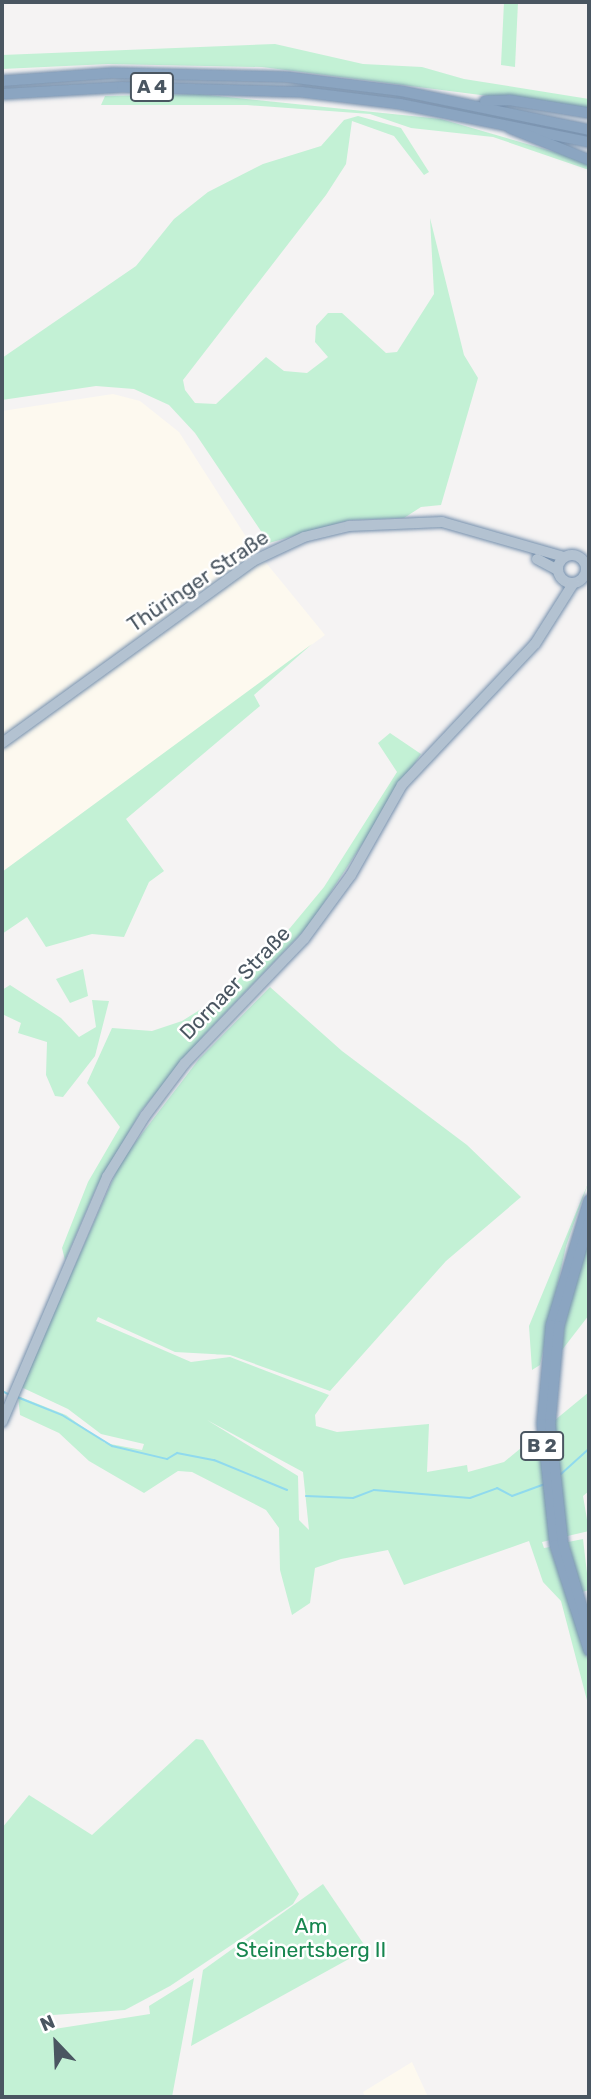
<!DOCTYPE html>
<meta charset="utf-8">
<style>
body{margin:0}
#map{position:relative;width:591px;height:2099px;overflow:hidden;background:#f5f3f3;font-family:Rubik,sans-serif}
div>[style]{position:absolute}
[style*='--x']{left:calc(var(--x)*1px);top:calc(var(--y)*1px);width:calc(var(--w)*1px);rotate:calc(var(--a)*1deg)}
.commercial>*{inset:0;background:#fdf9ef}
.green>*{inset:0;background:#c3f1d5}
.stream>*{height:2px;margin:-1px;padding:0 1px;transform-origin:1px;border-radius:1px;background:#90daee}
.roads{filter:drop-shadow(0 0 2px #7690ad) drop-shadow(0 0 2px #7690ad)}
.major>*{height:10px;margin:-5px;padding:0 5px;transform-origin:5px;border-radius:5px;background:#b3c2d1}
.major>.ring{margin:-5px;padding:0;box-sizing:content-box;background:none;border:10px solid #b3c2d1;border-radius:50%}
.highway>*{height:10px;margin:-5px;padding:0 5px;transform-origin:5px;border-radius:5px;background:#8ba5c1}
span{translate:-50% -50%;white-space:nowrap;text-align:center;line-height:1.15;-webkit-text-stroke:5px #fff;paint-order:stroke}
.shield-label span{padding:2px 5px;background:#fff;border:2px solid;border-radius:5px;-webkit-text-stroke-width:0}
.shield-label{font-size:19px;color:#4a5661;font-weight:700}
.street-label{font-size:21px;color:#4a5661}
.park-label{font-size:21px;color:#17864f}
.frame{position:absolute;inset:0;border:4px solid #4a5661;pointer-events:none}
.north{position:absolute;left:21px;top:2008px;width:70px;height:70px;-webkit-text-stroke:5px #fff;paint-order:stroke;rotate:337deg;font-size:19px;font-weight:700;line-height:28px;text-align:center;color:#4a5661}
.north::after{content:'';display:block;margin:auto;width:24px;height:32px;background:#4a5661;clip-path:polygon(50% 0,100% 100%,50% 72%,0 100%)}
</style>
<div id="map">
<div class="commercial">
<i style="clip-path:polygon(113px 394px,140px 401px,179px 432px,250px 543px,325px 635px,2px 872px,2px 411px)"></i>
<i style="clip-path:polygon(412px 2062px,428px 2097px,365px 2097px,363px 2092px)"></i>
</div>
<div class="green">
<i style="clip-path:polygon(504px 2px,518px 2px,515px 67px,501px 65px)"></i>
<i style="clip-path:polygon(275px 44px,363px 64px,422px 67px,464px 79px,589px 99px,589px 109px,262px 67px,108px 64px,2px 69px,2px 55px)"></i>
<i style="clip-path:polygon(199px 94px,441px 119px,589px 162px,589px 170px,493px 137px,411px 128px,370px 114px,247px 105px,101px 105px,105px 96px)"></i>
<i style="clip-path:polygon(358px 116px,401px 128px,429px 172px,424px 175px,394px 136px,352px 121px,346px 164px,326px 195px,183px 380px,185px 390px,195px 403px,216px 404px,266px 357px,284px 371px,307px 373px,328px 357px,315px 342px,316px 326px,328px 313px,342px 313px,386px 353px,397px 352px,434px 294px,430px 218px,464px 355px,478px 378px,441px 505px,421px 507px,404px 518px,350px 520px,269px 543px,195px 433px,169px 405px,134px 389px,96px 386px,2px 400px,2px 358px,136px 266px,174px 219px,208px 192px,263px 164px,321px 146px,344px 120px)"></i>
<i style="clip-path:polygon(312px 644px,254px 695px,260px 706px,126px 819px,164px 871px,149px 882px,124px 937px,92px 934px,46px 947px,27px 917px,2px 934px,2px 872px)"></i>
<i style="clip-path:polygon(390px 733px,421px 754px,310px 924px,204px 1035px,141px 1111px,96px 1188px,65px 1260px,62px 1248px,88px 1182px,120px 1127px,87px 1083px,112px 1028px,152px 1031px,182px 1021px,222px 996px,290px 928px,324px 887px,397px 772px,378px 743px)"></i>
<i style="clip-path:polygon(83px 969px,88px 996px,70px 1003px,56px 979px)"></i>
<i style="clip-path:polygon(10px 985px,61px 1018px,79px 1037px,96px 1027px,92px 1000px,109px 1001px,95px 1056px,63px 1097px,55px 1096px,46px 1075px,47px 1042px,18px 1033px,21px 1023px,2px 1014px,2px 990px)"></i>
<i style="clip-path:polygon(evenodd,270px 987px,342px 1051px,467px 1145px,521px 1197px,446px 1261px,330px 1391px,230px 1355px,175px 1352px,98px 1317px,96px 1321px,191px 1362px,230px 1357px,329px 1395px,315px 1415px,316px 1426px,337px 1432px,429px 1424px,427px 1472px,467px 1465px,468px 1472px,504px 1462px,589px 1392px,589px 1491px,583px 1496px,589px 1531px,542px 1542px,544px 1548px,550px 1547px,589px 1664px,589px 1708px,561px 1601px,543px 1582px,529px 1541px,404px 1585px,388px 1550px,341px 1559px,315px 1568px,310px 1603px,292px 1615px,280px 1570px,279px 1528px,266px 1510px,192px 1472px,178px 1471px,144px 1493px,89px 1461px,59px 1433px,20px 1415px,18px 1396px,66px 1415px,105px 1443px,142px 1450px,144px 1444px,101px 1434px,68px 1409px,21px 1387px,121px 1161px,199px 1059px,270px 987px,207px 1420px,303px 1472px,309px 1530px,299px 1520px,298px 1476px,207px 1420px)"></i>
<i style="clip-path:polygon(589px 1181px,566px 1246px,540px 1365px,532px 1370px,529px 1326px)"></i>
<i style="clip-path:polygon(589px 1233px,589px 1315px,562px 1350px,564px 1327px)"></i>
<i style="clip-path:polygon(583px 1539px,589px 1590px,582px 1592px,568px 1542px)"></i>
<i style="clip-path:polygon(196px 1739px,203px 1740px,299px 1894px,293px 1904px,170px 1986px,125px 2010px,53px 2015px,48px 2030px,150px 2014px,149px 2006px,194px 1978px,172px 2097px,2px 2097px,2px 1828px,29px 1795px,92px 1835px)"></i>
<i style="clip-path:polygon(323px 1884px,367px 1949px,191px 2046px,203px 1970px)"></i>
</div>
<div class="stream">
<i style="--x:2;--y:1391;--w:7;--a:27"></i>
<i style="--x:17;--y:1397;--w:48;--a:21.8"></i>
<i style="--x:62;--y:1415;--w:59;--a:31.8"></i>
<i style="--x:112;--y:1446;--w:57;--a:13.3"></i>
<i style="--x:167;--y:1459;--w:12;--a:-31"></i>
<i style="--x:177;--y:1453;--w:38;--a:11"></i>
<i style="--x:214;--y:1460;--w:79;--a:22.3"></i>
<i style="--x:561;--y:1474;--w:38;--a:-42"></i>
<i style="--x:306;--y:1496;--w:47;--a:2.4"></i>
<i style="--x:353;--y:1498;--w:22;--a:-21"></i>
<i style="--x:374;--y:1490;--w:96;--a:4.8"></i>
<i style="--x:470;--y:1498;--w:29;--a:-20"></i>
<i style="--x:497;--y:1488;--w:17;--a:28"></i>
<i style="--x:512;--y:1496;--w:35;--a:-20"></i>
</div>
<div class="roads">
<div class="major">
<i class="ring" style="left:558px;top:555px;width:18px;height:18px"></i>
<i style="--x:537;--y:559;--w:24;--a:28"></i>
<i style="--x:2;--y:743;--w:310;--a:-35.9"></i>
<i style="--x:253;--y:561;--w:56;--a:-25.2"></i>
<i style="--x:304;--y:537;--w:46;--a:-13.7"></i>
<i style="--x:349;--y:526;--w:93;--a:-2.5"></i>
<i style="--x:442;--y:522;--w:127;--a:16"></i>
<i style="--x:2;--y:1422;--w:267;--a:-66.8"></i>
<i style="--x:107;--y:1177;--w:72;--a:-58.1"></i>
<i style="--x:145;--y:1116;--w:66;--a:-53"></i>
<i style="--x:185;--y:1063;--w:172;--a:-46.2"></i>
<i style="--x:304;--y:939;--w:79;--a:-53.7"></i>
<i style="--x:351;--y:875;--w:103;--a:-60.5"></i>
<i style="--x:402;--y:785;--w:194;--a:-46.7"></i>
<i style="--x:535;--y:644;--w:71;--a:-57.7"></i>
</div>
<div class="highway">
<i style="--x:2;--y:81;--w:111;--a:-4.1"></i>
<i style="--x:113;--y:73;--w:174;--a:1.3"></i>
<i style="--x:287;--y:77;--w:115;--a:7"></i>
<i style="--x:401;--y:91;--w:192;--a:11.7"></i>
<i style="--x:2;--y:94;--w:120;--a:-3.3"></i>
<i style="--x:122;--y:87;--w:180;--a:1.6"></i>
<i style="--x:302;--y:92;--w:99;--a:7"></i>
<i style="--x:400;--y:104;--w:193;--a:11.4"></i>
<i style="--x:485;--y:101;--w:24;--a:-2"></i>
<i style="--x:509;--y:100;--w:81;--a:9.2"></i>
<i style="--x:510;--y:128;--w:85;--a:22.1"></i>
<i style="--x:589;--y:1200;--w:131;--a:106.9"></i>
<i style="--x:551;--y:1325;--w:99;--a:95.2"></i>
<i style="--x:542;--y:1424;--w:122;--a:83.9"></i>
<i style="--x:555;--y:1545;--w:111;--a:72.2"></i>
<i style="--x:589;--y:1222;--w:108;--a:106.1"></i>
<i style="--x:559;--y:1326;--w:98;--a:95.2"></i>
<i style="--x:550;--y:1424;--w:121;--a:83.8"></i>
<i style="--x:563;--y:1544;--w:90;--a:73.2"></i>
</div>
</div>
<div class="shield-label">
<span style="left:152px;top:87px">A 4</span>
<span style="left:542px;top:1446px">B 2</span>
</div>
<div class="street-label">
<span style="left:198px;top:581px;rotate:-34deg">Thüringer Straße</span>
<span style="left:235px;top:983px;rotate:-46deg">Dornaer Straße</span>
</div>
<div class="park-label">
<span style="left:311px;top:1938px">Am<br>Steinertsberg II</span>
</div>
<div class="frame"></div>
<div class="north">N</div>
</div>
